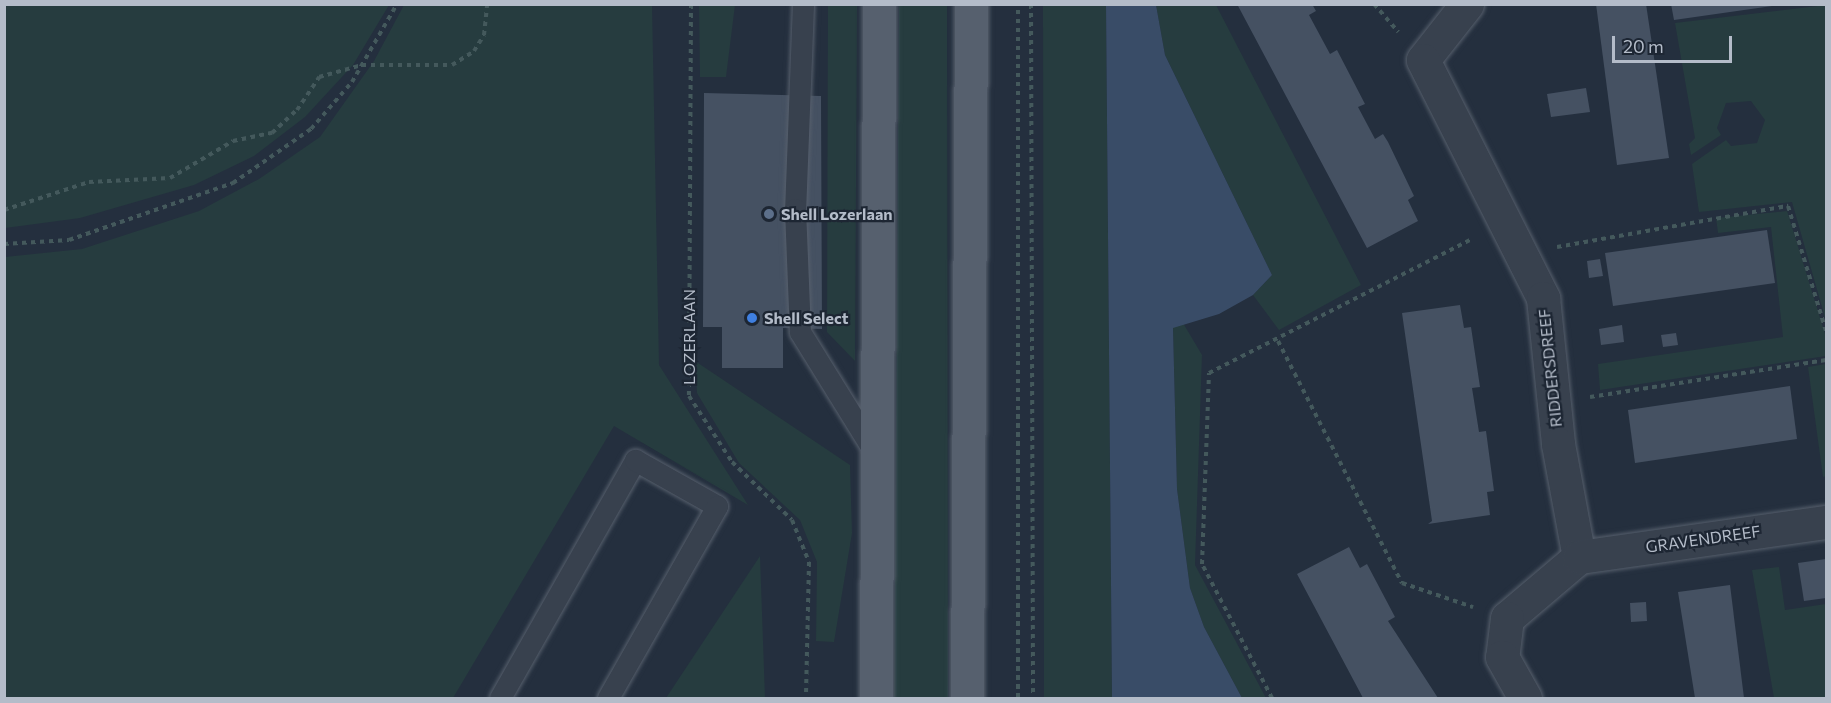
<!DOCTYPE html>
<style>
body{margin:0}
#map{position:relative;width:1831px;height:703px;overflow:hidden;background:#242f3e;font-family:Commissioner,sans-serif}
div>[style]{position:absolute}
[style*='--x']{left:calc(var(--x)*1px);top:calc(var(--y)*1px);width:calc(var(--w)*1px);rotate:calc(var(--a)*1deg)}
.green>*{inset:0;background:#263c3f}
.water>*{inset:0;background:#394c67}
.building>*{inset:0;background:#455162}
.path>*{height:4px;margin-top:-2px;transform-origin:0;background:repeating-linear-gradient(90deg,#44595c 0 4.5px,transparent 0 9px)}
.roads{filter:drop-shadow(0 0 2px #565f6c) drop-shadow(0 0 2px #565f6c)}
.service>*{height:21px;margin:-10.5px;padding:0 10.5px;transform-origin:10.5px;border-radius:10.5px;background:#38414e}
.minor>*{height:33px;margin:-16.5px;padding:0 16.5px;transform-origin:16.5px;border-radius:16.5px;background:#38414e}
.primary>*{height:33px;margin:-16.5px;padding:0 16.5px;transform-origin:16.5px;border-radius:16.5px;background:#56606e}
.dots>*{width:16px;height:16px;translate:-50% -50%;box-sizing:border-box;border:3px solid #1d2633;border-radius:50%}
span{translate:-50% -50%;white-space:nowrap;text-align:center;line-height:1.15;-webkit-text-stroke:4.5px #1d2633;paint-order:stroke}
.poi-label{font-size:16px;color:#b4bcc9;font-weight:700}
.left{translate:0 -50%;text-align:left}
.street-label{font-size:16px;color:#b4bcc9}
.frame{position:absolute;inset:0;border:6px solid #b4bcc9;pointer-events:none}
.scale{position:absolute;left:1612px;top:36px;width:120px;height:27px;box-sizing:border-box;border:3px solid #b4bcc9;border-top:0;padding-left:8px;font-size:18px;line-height:21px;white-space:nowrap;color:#b4bcc9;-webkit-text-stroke:4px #1d2633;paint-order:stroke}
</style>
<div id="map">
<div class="green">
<i style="clip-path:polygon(4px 5px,5px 4px,389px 5px,353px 65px,305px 117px,254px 156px,194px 185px,80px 218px,5px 228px)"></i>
<i style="clip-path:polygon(404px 5px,652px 5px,659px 365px,748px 505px,614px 426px,453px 698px,5px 698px,5px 257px,82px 249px,199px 211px,259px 179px,320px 137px,374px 61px)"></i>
<i style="clip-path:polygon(699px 5px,735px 5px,726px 77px,700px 77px)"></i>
<i style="clip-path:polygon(828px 5px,857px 5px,855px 361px,827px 332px)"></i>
<i style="clip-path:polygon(899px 5px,947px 5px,948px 698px,894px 698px)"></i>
<i style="clip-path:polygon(1043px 5px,1106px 5px,1112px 698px,1044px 698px)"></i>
<i style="clip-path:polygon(1156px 5px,1216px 5px,1361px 285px,1279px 330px,1253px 295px,1272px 275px,1165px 55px)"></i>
<i style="clip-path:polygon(1826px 5px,1826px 321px,1792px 202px,1699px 212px,1692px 164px,1726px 140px,1731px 146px,1757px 143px,1765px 120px,1751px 101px,1726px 103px,1717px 128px,1721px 135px,1691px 155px,1689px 144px,1695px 138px,1675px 23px)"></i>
<i style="clip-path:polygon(1787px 211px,1826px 337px,1826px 356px,1600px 390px,1598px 364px,1783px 337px,1771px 227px,1718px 233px,1716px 218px)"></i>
<i style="clip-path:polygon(1183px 323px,1202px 355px,1195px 565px,1266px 698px,1242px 698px,1204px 627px,1190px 588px,1177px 489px,1173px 327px)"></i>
<i style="clip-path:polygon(695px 361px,850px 465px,852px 533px,834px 642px,816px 641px,817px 562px,800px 520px,739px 463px,697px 393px)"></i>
<i style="clip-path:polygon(1826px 364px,1826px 476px,1823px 477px,1808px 367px)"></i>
<i style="clip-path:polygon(760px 556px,765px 698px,666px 698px)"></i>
<i style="clip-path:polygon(1779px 567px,1785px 610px,1826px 604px,1826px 698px,1774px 698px,1752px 570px)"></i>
</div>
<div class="water">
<i style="clip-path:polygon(1106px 5px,1156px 5px,1165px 55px,1272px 275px,1253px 295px,1219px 314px,1173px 328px,1177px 489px,1190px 588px,1204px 627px,1242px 698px,1112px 698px)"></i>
</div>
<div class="building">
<i style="clip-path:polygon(1237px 4px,1312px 4px,1316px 11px,1309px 15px,1330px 54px,1337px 50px,1365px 104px,1358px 107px,1375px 139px,1383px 134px,1388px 142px,1414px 196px,1408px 200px,1418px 221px,1367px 248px)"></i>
<i style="clip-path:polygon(1596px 4px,1646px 4px,1669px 158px,1617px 165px)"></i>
<i style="clip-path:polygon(1671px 4px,1772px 4px,1772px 6px,1674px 20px)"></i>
<i style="clip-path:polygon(1586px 88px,1590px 112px,1551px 117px,1547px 94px)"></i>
<i style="clip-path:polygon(704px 93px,821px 96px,822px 329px,783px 328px,783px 368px,722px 368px,722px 327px,703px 327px)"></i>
<i style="clip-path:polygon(1767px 230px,1775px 283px,1613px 306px,1605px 253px)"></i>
<i style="clip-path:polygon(1600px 259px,1603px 276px,1589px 278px,1587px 261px)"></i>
<i style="clip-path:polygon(1460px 305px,1464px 328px,1471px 327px,1480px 387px,1472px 388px,1479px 432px,1486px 431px,1494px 491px,1487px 492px,1490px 515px,1428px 524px,1432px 521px,1402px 313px)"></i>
<i style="clip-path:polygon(1622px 325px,1624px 342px,1601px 345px,1599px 329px)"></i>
<i style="clip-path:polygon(1676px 333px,1678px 345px,1663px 347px,1661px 335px)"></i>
<i style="clip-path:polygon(1790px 386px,1797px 439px,1635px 463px,1628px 410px)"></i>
<i style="clip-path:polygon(1349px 547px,1360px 568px,1367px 564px,1395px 617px,1388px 621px,1438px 698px,1363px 698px,1297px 574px)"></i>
<i style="clip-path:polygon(1826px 559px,1826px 598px,1804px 601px,1798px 563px)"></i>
<i style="clip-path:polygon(1730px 585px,1744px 698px,1695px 698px,1678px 592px)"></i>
<i style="clip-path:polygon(1646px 602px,1647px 621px,1631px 622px,1630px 603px)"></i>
</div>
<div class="path">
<i style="--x:691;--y:4;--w:392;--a:90.3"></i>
<i style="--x:689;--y:396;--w:79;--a:56.9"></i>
<i style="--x:732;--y:462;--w:83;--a:44"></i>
<i style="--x:792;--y:520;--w:45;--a:68"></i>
<i style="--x:809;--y:562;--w:136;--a:91.3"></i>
<i style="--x:1031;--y:4;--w:694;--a:89.83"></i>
<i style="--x:1374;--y:4;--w:37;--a:49"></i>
<i style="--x:4;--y:210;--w:89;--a:-18.2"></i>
<i style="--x:89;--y:182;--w:81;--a:-2.8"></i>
<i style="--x:170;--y:178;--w:73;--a:-30.4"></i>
<i style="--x:233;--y:141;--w:40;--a:-12"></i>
<i style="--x:272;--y:133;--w:34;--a:-43"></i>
<i style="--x:297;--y:110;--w:40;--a:-56"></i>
<i style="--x:319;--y:77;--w:45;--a:-15.6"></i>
<i style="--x:362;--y:65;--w:90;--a:0"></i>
<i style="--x:452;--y:65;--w:26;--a:-32"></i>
<i style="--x:474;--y:51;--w:19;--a:-58"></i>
<i style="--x:484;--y:35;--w:31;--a:-84"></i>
<i style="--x:4;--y:244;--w:65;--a:-3.5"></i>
<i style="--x:69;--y:240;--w:174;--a:-19.2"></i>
<i style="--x:233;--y:183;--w:95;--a:-34.7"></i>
<i style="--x:311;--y:129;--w:62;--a:-48.9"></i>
<i style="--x:352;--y:82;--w:90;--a:-60"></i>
<i style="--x:1557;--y:247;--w:235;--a:-10.1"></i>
<i style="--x:1788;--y:206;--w:131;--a:73.1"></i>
<i style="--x:1278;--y:341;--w:272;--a:62.9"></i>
<i style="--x:1402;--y:583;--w:75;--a:18.7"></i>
<i style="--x:1590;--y:397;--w:239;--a:-8.9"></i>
<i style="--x:1018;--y:698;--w:694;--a:-90"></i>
<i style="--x:1272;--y:698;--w:151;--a:-117.6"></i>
<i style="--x:1202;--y:564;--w:191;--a:-87.9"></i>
<i style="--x:1209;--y:373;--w:295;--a:-27"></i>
</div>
<div class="roads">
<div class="service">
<i style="--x:803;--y:4;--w:205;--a:92.2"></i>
<i style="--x:795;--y:209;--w:123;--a:87.7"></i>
<i style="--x:800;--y:332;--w:142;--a:58.2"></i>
<i style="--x:500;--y:698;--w:274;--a:-60.4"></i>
<i style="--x:635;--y:460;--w:94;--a:29.3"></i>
<i style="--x:717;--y:506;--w:221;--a:119.6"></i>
</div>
<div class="minor">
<i style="--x:1467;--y:4;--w:71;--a:128.2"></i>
<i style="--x:1423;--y:60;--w:267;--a:63.2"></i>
<i style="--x:1543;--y:298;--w:147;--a:84.1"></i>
<i style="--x:1558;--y:444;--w:115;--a:79.5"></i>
<i style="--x:1579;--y:557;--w:94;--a:139.7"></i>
<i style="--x:1507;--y:618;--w:39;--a:97"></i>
<i style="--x:1502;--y:657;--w:47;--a:60.7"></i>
<i style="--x:1579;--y:557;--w:249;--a:-8.1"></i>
</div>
<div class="primary">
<i style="--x:876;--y:698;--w:694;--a:-89.75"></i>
<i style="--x:967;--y:698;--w:694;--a:-89.67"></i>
</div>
</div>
<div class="dots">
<i style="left:769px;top:214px;background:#5c6f8a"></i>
<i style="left:752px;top:318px;background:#3f7fe0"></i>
</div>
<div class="poi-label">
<span class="left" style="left:781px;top:214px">Shell Lozerlaan</span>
<span class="left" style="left:764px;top:318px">Shell Select</span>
</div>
<div class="street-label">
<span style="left:689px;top:337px;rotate:-90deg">LOZERLAAN</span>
<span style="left:1550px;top:368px;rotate:-96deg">RIDDERSDREEF</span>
<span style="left:1703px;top:539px;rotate:-8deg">GRAVENDREEF</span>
</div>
<div class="frame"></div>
<div class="scale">20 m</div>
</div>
